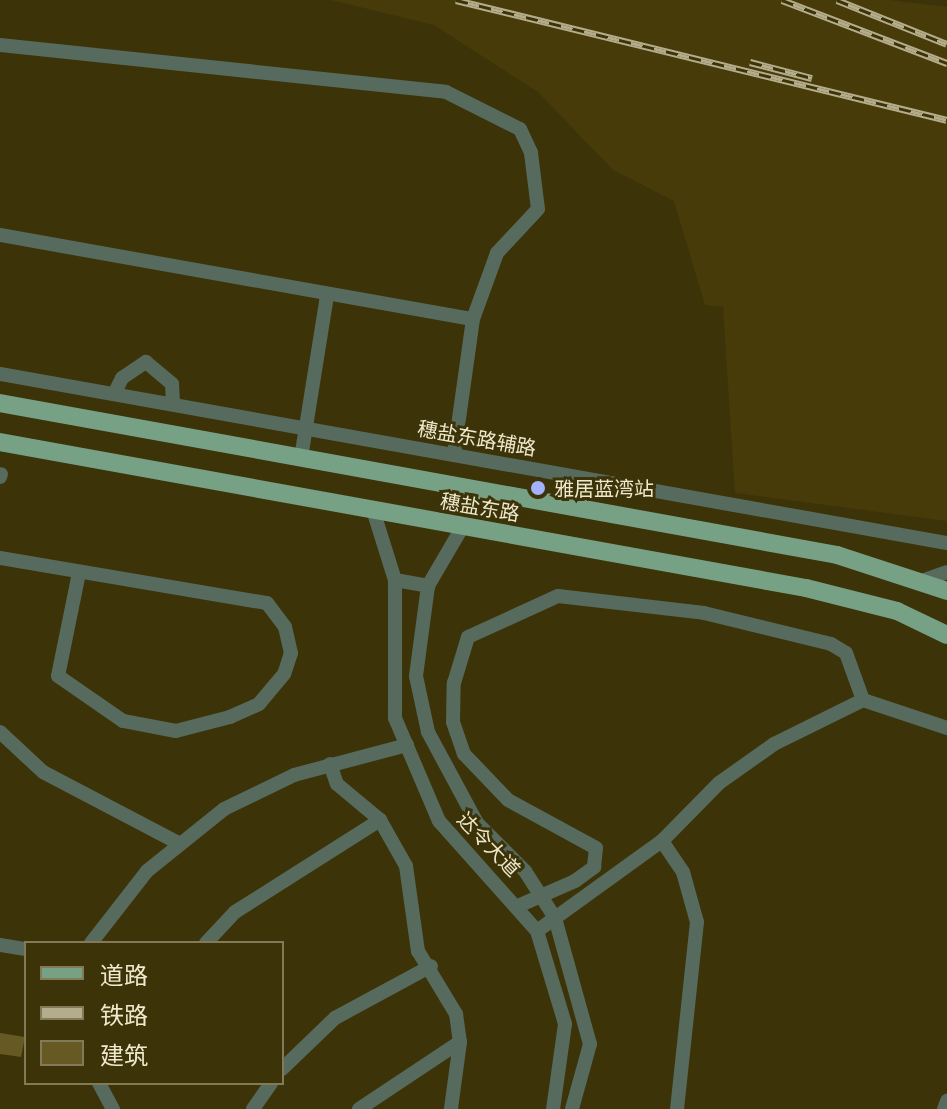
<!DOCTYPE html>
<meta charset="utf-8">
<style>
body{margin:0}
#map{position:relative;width:947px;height:1109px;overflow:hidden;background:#3c3309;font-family:"IBM Plex Sans","Noto Sans SC",sans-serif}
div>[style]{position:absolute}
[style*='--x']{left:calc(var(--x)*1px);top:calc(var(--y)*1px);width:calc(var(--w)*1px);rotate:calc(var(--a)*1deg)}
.built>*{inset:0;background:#473b0a}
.building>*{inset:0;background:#665924}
.minor>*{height:14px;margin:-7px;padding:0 7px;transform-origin:7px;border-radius:7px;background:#566b5d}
.major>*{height:18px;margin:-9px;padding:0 9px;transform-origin:9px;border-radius:9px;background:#76a185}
.rail>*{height:7px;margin-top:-3.5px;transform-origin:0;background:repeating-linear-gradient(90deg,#3c3309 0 12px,#b4ad8c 0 24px);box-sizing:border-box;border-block:2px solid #b4ad8c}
.dots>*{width:22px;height:22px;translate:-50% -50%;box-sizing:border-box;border:4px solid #3c3309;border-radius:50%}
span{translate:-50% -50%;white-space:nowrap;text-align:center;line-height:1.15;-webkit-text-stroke:6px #3c3309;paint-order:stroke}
.street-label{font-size:20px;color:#eee8cc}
.poi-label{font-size:20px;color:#eee8cc}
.left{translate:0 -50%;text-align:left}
.legend{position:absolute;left:24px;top:941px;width:260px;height:144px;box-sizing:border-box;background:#3c3309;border:2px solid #837b57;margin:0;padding:10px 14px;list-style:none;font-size:24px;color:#eee8cc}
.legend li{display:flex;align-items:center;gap:16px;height:40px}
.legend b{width:40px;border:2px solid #837b57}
</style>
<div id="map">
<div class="built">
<i style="clip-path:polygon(331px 0,889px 0,947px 7px,947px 521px,735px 493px,723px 307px,705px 305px,674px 201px,613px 170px,538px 92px,434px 25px)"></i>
</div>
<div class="building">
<i style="clip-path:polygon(0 1033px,25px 1037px,21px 1057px,0 1054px)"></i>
</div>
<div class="minor">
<i style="--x:0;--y:45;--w:448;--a:6"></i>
<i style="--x:446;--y:92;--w:83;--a:26.6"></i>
<i style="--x:520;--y:129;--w:26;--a:65"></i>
<i style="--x:531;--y:153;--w:56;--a:82.9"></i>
<i style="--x:538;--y:209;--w:60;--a:133"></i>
<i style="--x:497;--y:253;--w:70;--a:110"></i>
<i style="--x:473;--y:319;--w:137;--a:98"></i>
<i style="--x:0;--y:235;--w:480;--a:10.1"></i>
<i style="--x:0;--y:374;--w:962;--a:10.12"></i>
<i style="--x:114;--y:394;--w:18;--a:-63"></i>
<i style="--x:122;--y:378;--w:29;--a:-34"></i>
<i style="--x:146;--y:362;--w:34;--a:40"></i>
<i style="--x:172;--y:384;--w:20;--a:87"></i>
<i style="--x:301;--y:458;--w:165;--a:-80.9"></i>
<i style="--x:0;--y:477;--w:3;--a:-72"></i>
<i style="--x:373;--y:510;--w:73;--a:72.6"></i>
<i style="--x:395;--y:580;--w:138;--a:90"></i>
<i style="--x:395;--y:718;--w:112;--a:66.9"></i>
<i style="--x:439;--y:821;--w:147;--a:48.3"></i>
<i style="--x:537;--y:931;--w:97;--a:73.2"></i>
<i style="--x:565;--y:1024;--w:86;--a:98"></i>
<i style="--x:463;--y:526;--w:69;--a:120.3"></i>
<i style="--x:428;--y:586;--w:91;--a:97.6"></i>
<i style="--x:416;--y:676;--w:57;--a:77.9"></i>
<i style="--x:428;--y:732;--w:103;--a:61.7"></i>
<i style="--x:477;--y:823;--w:68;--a:45"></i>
<i style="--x:525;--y:871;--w:56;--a:57.4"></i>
<i style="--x:555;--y:918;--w:131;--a:74.5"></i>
<i style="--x:590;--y:1044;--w:67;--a:105.5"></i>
<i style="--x:0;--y:558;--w:271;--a:9.6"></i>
<i style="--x:267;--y:603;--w:30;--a:53"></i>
<i style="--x:285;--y:627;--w:27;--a:77"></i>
<i style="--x:291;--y:653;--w:22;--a:108"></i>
<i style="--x:284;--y:674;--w:39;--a:130"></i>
<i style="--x:259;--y:704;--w:32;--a:156"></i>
<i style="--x:230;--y:717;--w:56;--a:165.5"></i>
<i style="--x:176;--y:731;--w:54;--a:-169.3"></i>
<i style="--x:123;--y:721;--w:79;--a:-145.3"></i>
<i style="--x:58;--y:676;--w:105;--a:-78.5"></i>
<i style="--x:395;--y:580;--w:34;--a:10"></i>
<i style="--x:924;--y:580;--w:24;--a:-19"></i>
<i style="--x:0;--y:732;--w:59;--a:42.9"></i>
<i style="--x:43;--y:772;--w:155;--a:27.7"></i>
<i style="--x:330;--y:764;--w:21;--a:71"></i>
<i style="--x:337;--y:784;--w:56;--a:39.9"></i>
<i style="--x:380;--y:820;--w:53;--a:60.5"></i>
<i style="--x:406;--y:866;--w:86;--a:82"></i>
<i style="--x:418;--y:951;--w:74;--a:58.9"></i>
<i style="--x:456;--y:1014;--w:28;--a:82"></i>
<i style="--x:460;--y:1042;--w:68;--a:97.7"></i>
<i style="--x:662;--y:841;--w:37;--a:56"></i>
<i style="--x:683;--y:872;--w:52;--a:74.4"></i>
<i style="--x:697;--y:922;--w:188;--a:96.1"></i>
<i style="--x:518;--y:906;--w:62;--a:-23.7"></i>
<i style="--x:575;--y:881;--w:24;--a:-36"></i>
<i style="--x:594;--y:867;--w:19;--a:-84"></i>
<i style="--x:596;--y:848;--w:100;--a:-151.4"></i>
<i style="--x:508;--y:800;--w:64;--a:-133.7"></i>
<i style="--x:464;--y:754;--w:34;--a:-109"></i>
<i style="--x:453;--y:722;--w:39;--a:-89"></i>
<i style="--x:454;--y:683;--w:48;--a:-73.1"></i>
<i style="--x:468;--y:637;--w:99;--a:-24.5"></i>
<i style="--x:558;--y:596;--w:147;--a:6.6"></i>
<i style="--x:704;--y:613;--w:131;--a:13.7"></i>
<i style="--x:831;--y:644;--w:17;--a:31"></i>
<i style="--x:846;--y:653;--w:50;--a:70.1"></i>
<i style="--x:537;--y:931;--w:154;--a:-35.8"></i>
<i style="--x:662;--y:841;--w:81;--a:-45.5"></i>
<i style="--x:719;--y:783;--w:67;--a:-35.3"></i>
<i style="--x:774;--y:744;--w:99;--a:-26.3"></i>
<i style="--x:863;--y:700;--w:89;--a:18.4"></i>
<i style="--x:91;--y:943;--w:91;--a:-52.1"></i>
<i style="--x:147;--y:871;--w:99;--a:-38.8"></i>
<i style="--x:224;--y:809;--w:78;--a:-25.9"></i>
<i style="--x:294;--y:775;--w:117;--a:-14.9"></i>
<i style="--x:206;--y:943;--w:42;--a:-46.9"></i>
<i style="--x:235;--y:912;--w:172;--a:-32.4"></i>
<i style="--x:0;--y:945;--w:26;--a:9"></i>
<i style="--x:282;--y:1069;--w:74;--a:-43.9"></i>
<i style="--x:335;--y:1018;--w:109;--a:-28.4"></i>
<i style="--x:99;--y:1083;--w:30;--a:62"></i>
<i style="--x:253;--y:1109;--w:32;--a:-55"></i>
<i style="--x:359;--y:1109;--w:121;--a:-33.6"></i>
<i style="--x:944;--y:1109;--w:9;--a:-69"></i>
</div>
<div class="major">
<i style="--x:0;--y:403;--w:851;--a:10.29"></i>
<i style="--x:837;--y:555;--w:116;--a:18.1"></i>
<i style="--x:0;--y:442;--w:819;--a:10.27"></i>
<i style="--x:806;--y:588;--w:94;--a:14.2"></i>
<i style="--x:897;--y:611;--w:55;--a:25.6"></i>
</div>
<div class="rail">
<i style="--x:456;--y:0;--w:505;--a:13.73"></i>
<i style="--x:782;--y:0;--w:177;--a:20.9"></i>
<i style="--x:837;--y:0;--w:118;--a:21.8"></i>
<i style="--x:750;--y:62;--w:64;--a:14.5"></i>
</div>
<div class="dots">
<i style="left:538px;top:488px;background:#a4b2fc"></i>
</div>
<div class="street-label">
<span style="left:477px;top:438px;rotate:10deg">穗盐东路辅路</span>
<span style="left:480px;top:507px;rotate:10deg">穗盐东路</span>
<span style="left:489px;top:844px;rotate:46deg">达令大道</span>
</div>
<div class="poi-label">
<span class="left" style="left:554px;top:488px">雅居蓝湾站</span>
</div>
<ul class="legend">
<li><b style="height:10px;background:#76a185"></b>道路</li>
<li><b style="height:10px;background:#b4ad8c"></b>铁路</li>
<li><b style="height:22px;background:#665924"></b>建筑</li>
</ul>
</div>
